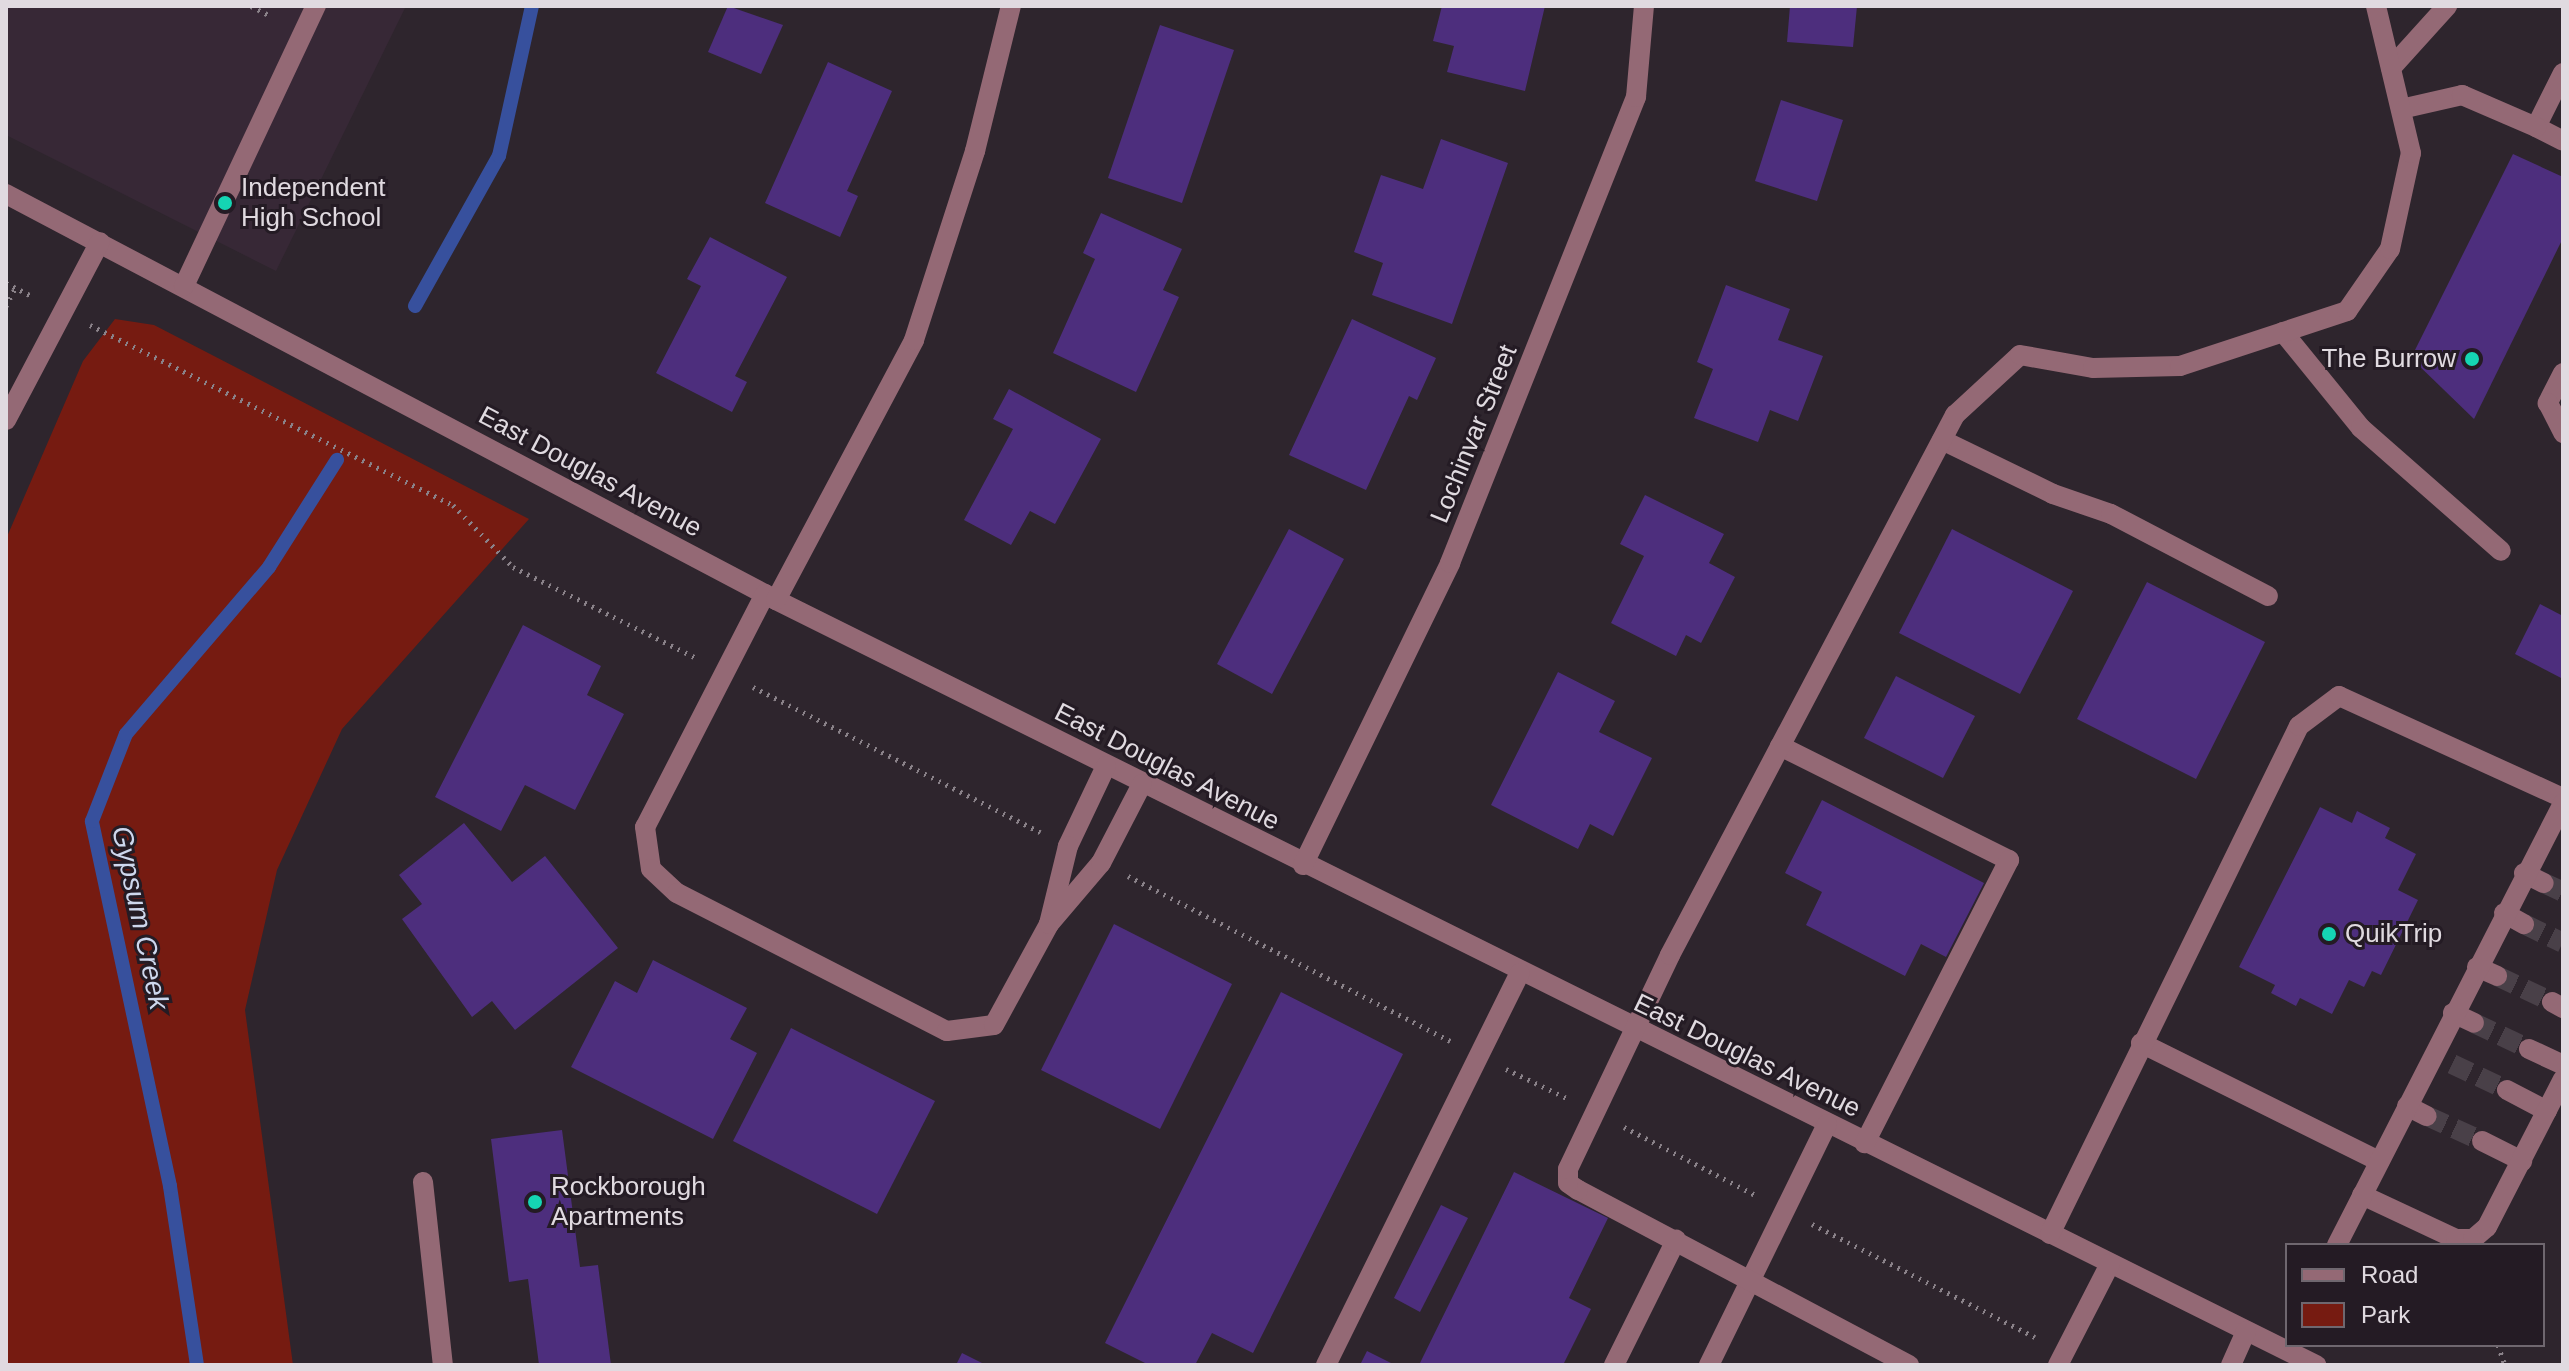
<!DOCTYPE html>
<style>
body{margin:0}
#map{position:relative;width:2569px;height:1371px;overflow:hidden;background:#2e252d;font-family:Helvetica,sans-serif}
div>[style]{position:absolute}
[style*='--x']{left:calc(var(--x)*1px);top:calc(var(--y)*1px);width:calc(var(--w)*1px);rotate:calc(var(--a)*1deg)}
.built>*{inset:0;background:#372836}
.green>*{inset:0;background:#761b11}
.stream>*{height:14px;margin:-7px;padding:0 7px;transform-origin:7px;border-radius:7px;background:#37509d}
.building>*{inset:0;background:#4d2e7d}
.minor-tunnel>*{height:20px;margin-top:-10px;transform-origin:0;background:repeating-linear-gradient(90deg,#494048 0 20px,transparent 0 30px)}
.path>*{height:5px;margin-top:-2.5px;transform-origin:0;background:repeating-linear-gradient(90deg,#8a8289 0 2px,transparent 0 8px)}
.minor>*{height:20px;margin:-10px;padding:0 10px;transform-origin:10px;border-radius:10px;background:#946975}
.dots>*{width:22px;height:22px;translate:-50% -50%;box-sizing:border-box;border:4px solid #241b24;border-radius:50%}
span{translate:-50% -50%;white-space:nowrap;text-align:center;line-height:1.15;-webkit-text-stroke:6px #241b24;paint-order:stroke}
.poi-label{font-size:26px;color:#e0dae0}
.left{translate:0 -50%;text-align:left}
.right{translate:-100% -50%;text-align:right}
.street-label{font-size:26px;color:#e0dae0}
.water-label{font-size:28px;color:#ced7ed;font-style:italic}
.frame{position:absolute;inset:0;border:8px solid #e0dae0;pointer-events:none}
.legend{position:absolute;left:2285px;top:1243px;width:260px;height:104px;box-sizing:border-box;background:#241b24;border:2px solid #6f676f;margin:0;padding:10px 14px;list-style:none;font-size:24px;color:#e0dae0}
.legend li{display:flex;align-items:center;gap:16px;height:40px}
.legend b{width:40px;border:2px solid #6f676f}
</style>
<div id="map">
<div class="built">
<i style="clip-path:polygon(6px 6px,406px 6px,276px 271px,6px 135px)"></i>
</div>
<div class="green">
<i style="clip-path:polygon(115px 319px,154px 325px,529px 519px,342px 729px,277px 870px,245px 1010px,293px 1365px,6px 1365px,6px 539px,83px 361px)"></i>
</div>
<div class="stream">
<i style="--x:415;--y:306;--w:172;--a:-60.8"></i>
<i style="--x:499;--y:156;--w:154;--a:-77.6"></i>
<i style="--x:197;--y:1365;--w:181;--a:-98.6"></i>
<i style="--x:170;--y:1186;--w:373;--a:-102.1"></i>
<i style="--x:92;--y:821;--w:93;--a:-68.7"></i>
<i style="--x:126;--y:734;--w:220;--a:-49.4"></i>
<i style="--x:269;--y:567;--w:127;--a:-57.6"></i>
</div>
<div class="building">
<i style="clip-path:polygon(728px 6px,783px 25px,761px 74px,708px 52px)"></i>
<i style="clip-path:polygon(1442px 6px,1545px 6px,1525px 91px,1447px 72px,1454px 46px,1433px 41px)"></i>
<i style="clip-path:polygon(1790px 6px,1857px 6px,1853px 47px,1787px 42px)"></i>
<i style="clip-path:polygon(1160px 25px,1234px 50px,1182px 203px,1108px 178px)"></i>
<i style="clip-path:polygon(828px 62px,892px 91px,847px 191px,858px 196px,840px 237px,765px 203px)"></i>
<i style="clip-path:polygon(1781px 100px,1843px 120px,1817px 201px,1755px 181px)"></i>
<i style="clip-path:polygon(1441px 139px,1508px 163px,1452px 324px,1372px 295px,1383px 263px,1354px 252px,1381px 175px,1423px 189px)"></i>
<i style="clip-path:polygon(2513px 154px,2563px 177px,2563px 238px,2474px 419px,2411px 358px)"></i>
<i style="clip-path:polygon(1101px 213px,1182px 249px,1163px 290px,1179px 297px,1136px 392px,1053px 353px,1095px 259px,1083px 253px)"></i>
<i style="clip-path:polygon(710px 237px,787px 277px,735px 376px,747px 382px,732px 412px,656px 373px,701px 286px,687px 279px)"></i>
<i style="clip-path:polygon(1726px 285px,1790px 309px,1778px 340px,1823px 356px,1798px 421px,1770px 410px,1758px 442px,1694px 418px,1713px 369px,1697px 362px)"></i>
<i style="clip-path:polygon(1352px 319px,1436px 358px,1417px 400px,1409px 396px,1366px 490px,1289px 455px)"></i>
<i style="clip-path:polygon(1009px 389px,1101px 439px,1055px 524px,1030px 511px,1011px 545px,964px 520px,1013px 429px,993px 419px)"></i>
<i style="clip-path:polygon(1645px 495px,1724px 534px,1709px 563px,1735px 577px,1701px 643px,1686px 635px,1676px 656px,1611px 623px,1644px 556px,1620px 544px)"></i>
<i style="clip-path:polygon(1289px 529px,1344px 559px,1272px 694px,1217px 664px)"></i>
<i style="clip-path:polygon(1952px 529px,2073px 591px,2020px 694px,1899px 633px)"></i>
<i style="clip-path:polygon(2147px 582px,2265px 642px,2196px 779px,2077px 719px)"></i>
<i style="clip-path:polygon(2540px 604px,2563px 616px,2563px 679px,2515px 654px)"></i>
<i style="clip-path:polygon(523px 625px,601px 666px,587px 695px,624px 714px,575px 810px,525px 785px,501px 831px,435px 797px)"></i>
<i style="clip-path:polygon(1558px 672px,1615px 701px,1599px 732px,1652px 758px,1613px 836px,1590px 824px,1578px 849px,1491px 805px)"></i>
<i style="clip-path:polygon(1896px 676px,1975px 716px,1943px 778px,1864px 738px)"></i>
<i style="clip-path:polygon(1822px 800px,1984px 883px,1946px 957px,1921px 944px,1905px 976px,1806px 925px,1822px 892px,1785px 873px)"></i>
<i style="clip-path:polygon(2320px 807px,2352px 823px,2357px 811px,2390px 828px,2385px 838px,2416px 854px,2398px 890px,2418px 900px,2381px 975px,2372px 971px,2364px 987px,2349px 980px,2332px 1014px,2300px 998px,2296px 1006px,2271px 993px,2275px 985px,2239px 967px)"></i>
<i style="clip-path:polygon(464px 823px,512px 882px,545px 856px,618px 948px,515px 1030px,492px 1001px,472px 1017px,402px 919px,422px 904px,399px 875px)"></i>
<i style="clip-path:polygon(1114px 924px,1232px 984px,1160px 1129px,1041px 1070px)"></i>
<i style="clip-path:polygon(653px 960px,747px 1008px,730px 1039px,757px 1053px,713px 1139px,571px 1067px,615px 981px,637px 993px)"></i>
<i style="clip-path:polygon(1281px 992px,1403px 1054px,1253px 1353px,1212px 1333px,1195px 1365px,1149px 1365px,1105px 1343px)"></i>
<i style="clip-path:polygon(791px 1028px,935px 1101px,877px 1214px,733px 1141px)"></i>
<i style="clip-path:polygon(562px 1130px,580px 1267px,598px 1265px,611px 1365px,539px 1365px,528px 1279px,509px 1282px,491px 1139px)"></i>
<i style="clip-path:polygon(1514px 1172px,1608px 1218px,1569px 1298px,1591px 1309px,1563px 1365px,1419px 1365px)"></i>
<i style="clip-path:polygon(1441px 1205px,1468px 1218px,1420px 1312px,1394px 1298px)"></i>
<i style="clip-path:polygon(1367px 1351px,1395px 1365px,1360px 1365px)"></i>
<i style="clip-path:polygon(962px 1353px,986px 1365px,956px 1365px)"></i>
</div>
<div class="minor-tunnel">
<i style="--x:2544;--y:883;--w:21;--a:25"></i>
<i style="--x:2524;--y:924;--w:43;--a:26"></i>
<i style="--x:2497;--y:976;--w:61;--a:25.3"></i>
<i style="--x:2474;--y:1023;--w:61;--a:25.3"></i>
<i style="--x:2452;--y:1064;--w:61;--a:25.3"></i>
<i style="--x:2427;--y:1116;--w:60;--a:24.4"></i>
</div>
<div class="path">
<i style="--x:251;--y:6;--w:22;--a:27"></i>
<i style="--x:6;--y:283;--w:31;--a:27"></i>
<i style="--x:6;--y:306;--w:20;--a:-63"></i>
<i style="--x:90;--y:325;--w:405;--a:26.4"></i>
<i style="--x:453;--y:505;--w:86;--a:45.9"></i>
<i style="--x:513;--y:567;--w:207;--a:26.4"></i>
<i style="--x:753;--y:687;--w:322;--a:26.8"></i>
<i style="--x:1128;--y:876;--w:362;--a:27.1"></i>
<i style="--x:1506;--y:1069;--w:70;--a:25.5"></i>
<i style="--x:1624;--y:1127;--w:150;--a:27.4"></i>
<i style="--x:1812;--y:1224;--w:250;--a:26.9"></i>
<i style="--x:2498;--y:1345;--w:21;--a:71"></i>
<i style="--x:2122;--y:1365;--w:19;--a:0"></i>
</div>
<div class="minor">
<i style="--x:2391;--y:68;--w:84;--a:-47.9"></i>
<i style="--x:2563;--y:73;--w:60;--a:116.6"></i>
<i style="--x:2536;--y:127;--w:30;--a:27"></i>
<i style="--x:2401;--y:109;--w:63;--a:-12.9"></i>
<i style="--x:2462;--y:95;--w:81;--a:23.4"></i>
<i style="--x:6;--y:194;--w:870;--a:27.8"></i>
<i style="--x:776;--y:600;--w:1720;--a:26.42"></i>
<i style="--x:184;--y:286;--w:310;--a:-64.8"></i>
<i style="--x:2283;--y:332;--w:124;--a:50.9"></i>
<i style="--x:2361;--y:428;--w:186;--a:41.3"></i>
<i style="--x:2563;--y:373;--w:34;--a:117"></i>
<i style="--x:2548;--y:403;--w:34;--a:63"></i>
<i style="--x:6;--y:420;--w:201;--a:-62.2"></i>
<i style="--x:1942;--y:440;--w:123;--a:25.9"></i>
<i style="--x:2053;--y:494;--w:61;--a:19"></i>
<i style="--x:2111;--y:514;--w:177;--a:27.6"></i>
<i style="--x:765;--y:594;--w:262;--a:117.2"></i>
<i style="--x:645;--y:827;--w:42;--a:81.9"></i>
<i style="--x:651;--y:869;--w:35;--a:43"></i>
<i style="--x:677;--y:893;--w:303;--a:27.1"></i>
<i style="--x:947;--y:1031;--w:47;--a:-7.3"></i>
<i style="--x:994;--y:1025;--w:115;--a:-61.4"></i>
<i style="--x:776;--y:600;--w:294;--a:-62"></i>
<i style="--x:914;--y:340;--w:199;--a:-72.1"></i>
<i style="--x:975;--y:151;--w:149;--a:-76.1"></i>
<i style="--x:1780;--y:746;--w:256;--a:26.5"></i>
<i style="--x:2009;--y:860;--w:318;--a:117"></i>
<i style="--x:1106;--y:766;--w:89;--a:115.4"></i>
<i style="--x:1068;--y:846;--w:80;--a:103.7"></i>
<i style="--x:1049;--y:924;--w:80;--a:-49.6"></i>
<i style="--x:1101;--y:863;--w:89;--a:-62.6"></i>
<i style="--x:1303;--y:865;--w:336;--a:-64"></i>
<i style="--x:1450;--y:563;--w:502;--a:-68.24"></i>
<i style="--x:1636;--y:97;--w:91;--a:-85"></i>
<i style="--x:2524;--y:873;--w:22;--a:27"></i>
<i style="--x:2504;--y:913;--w:23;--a:29"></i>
<i style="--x:2477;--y:967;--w:22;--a:24"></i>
<i style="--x:2552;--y:1002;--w:13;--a:29"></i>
<i style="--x:2453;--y:1013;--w:23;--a:25"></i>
<i style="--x:2141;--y:1043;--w:266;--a:26.4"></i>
<i style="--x:2529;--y:1049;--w:38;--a:25"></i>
<i style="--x:2507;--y:1090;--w:45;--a:27.7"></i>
<i style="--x:2407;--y:1106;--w:22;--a:27"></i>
<i style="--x:2482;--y:1141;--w:45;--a:26.6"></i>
<i style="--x:423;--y:1182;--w:184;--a:83.8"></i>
<i style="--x:2362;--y:1195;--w:104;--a:25.1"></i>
<i style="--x:2456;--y:1239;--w:17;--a:0"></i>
<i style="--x:2473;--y:1239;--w:18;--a:-41"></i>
<i style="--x:2487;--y:1227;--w:166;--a:-62.8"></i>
<i style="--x:2050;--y:1234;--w:566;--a:-63.89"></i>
<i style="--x:2299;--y:726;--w:50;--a:-36.9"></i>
<i style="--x:2339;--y:696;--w:246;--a:24.5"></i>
<i style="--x:2337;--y:1245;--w:496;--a:-62.9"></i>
<i style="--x:1326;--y:1365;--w:437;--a:-63.7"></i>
<i style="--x:1614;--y:1365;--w:140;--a:-63.6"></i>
<i style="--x:1709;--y:1365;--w:268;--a:-63.9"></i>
<i style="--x:1909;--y:1365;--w:374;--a:-152.1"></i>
<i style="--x:1578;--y:1190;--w:12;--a:-145"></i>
<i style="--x:1568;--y:1183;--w:14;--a:-90"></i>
<i style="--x:1568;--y:1169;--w:237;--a:-64.5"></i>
<i style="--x:1670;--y:955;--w:611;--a:-62.18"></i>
<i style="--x:1955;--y:415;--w:88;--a:-42.7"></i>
<i style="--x:2020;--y:355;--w:74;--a:10.1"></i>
<i style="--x:2093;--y:368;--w:87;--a:-1.3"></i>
<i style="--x:2180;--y:366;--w:176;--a:-18.2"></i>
<i style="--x:2347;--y:311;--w:75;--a:-55.3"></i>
<i style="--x:2390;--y:249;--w:98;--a:-77.7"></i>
<i style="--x:2411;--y:153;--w:151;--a:-103.4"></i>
<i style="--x:2058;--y:1365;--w:114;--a:-62.8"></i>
<i style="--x:2231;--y:1365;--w:37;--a:-66"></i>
</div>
<div class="dots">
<i style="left:225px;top:203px;background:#15d5b3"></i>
<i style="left:2472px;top:359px;background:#15d5b3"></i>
<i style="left:2329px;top:934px;background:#15d5b3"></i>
<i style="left:535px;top:1202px;background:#15d5b3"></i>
</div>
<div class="poi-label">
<span class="left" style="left:241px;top:203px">Independent<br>High School</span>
<span class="right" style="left:2456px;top:359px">The Burrow</span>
<span class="left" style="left:2345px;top:934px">QuikTrip</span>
<span class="left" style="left:551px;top:1202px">Rockborough<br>Apartments</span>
</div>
<div class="street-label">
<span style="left:1474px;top:434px;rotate:-68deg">Lochinvar Street</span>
<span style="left:590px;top:472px;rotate:28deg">East Douglas Avenue</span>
<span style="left:1167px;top:767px;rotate:27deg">East Douglas Avenue</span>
<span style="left:1747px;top:1056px;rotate:26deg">East Douglas Avenue</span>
</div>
<div class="water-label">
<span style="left:140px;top:918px;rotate:78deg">Gypsum Creek</span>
</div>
<div class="frame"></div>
<ul class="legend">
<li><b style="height:10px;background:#946975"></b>Road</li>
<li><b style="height:22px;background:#761b11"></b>Park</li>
</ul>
</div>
